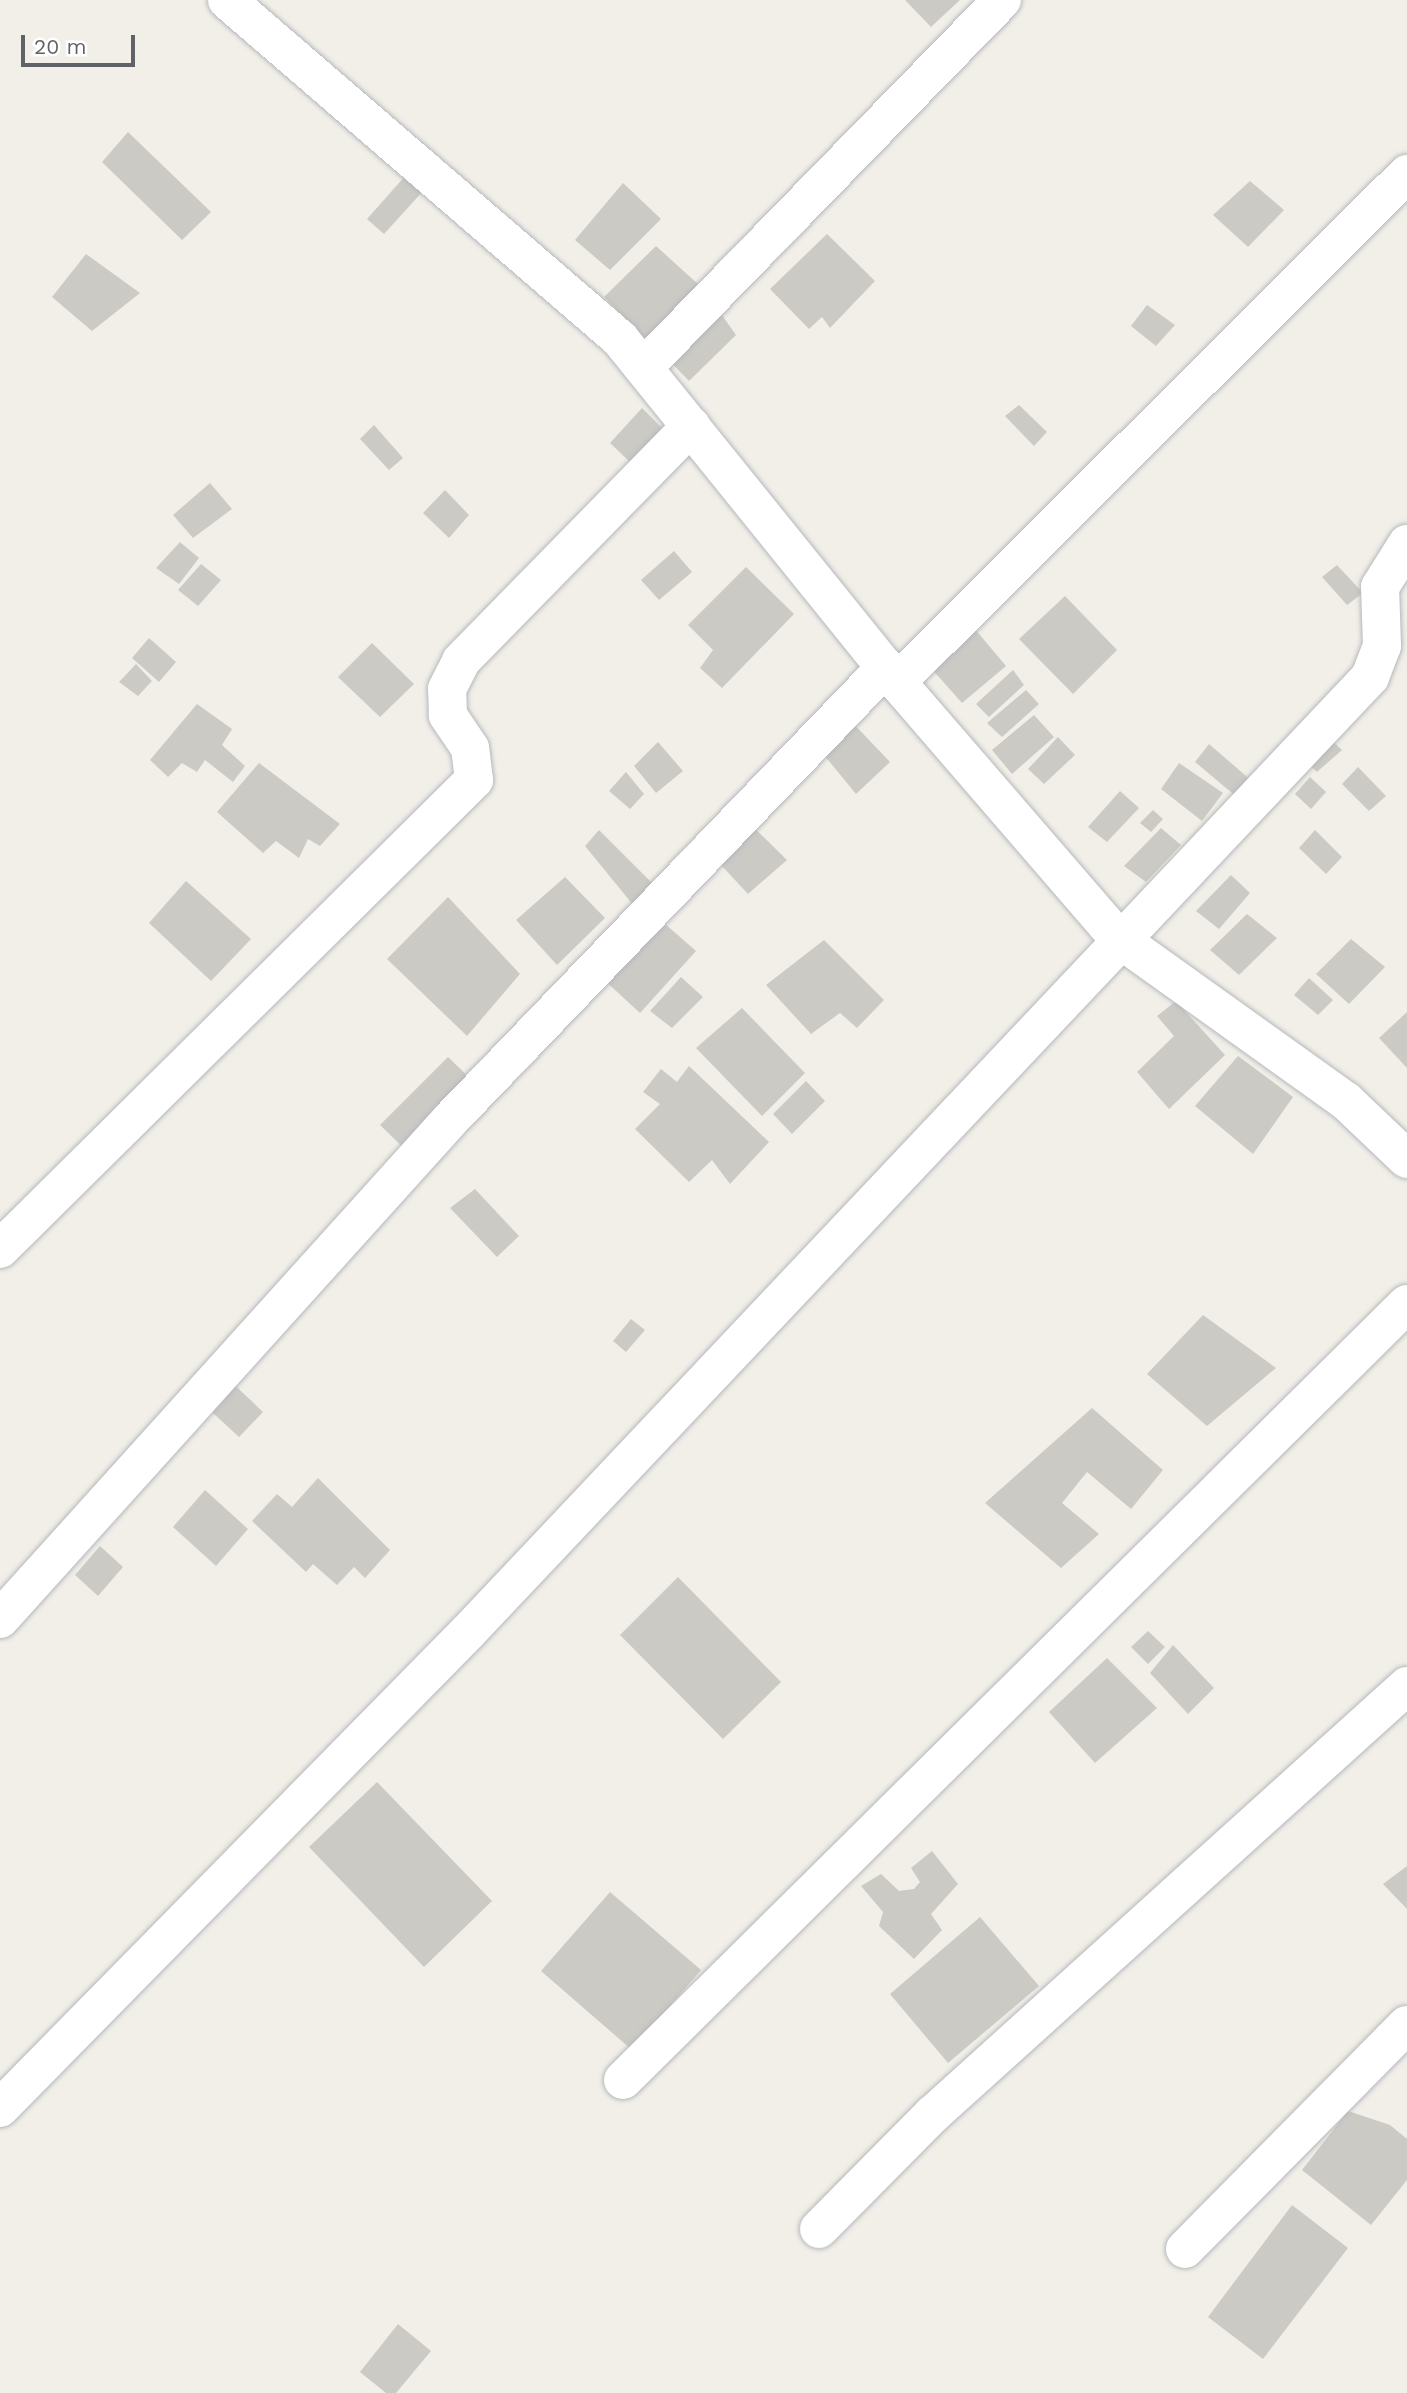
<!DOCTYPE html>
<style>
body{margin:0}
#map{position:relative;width:1407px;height:2393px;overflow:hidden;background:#f1efe8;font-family:"Work Sans",sans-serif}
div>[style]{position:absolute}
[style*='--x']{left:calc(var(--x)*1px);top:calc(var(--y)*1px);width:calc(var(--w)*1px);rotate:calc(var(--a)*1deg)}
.building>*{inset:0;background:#cccac5}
.roads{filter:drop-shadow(0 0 2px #b5b8bc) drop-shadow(0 0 2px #b5b8bc)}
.minor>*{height:38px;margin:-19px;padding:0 19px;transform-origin:19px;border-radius:19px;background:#fff}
span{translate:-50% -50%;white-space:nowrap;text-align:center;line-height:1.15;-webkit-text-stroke:6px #fff;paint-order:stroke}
.scale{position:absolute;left:21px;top:35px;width:114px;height:32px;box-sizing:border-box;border:4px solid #5f6368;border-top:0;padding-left:9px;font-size:21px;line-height:24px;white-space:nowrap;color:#5f6368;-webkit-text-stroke:5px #fff;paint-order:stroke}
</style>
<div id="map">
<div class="building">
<i style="clip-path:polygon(905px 0,960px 0,931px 27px)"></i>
<i style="clip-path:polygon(128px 132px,211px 212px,182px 240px,102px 162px)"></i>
<i style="clip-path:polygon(406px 175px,424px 190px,384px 234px,367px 219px)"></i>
<i style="clip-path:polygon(1250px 181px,1284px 210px,1248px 247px,1213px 215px)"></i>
<i style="clip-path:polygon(623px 183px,661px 219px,610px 270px,575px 240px)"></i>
<i style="clip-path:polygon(827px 234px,875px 281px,830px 328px,822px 317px,809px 329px,770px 289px)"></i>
<i style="clip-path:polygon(656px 246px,699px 285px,647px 341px,604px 297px)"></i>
<i style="clip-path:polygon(86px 254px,140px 293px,92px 331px,52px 297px)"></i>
<i style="clip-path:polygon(714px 304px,736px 335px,689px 381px,660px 351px)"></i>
<i style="clip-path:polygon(1147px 305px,1175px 325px,1156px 346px,1131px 326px)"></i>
<i style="clip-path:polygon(1019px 405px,1047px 432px,1034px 446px,1005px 416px)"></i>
<i style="clip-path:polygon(642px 408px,665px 431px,631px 463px,610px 443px)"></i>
<i style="clip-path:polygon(374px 425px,403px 458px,389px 470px,360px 439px)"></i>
<i style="clip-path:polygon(210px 483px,232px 509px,193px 538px,173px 515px)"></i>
<i style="clip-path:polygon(445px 490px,469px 515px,449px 538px,423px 513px)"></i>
<i style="clip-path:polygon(180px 542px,199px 558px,179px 584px,156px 568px)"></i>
<i style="clip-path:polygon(674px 551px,692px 572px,659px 600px,641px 580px)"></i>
<i style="clip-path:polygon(201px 564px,221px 580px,198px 606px,178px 590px)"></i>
<i style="clip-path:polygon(1337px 565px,1363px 593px,1347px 605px,1322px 577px)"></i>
<i style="clip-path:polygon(746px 567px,794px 614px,722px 688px,700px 668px,713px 650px,688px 625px)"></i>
<i style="clip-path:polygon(1065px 596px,1117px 650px,1073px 694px,1019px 639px)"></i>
<i style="clip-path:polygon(974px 628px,1006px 666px,962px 703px,929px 666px)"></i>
<i style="clip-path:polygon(149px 638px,176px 662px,159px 682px,132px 658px)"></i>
<i style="clip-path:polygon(372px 643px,414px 684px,380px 717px,338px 677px)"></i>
<i style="clip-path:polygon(136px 664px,152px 681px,138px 696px,119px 682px)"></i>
<i style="clip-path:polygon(1013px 670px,1024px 685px,989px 717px,976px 704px)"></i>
<i style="clip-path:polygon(1026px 690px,1039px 704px,1002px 737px,987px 723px)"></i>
<i style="clip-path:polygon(197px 704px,232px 729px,222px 745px,245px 766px,233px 782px,205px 760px,197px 772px,182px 763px,168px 777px,150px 760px)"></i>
<i style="clip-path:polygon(1034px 715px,1054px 737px,1012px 774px,992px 750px)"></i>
<i style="clip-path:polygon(849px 719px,890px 762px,856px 794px,815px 744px)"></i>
<i style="clip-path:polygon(1324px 733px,1342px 750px,1317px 772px,1301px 758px)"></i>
<i style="clip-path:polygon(1058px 737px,1075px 755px,1044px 784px,1028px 769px)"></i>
<i style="clip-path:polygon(658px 742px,683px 771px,656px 793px,634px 766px)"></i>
<i style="clip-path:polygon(1209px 744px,1253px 782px,1238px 798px,1195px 762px)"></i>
<i style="clip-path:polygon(259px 763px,340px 824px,320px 846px,308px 839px,299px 858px,276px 841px,263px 853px,217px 812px)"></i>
<i style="clip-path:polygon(1179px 763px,1223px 793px,1202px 821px,1161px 789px)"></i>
<i style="clip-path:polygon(1358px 767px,1386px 796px,1369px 811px,1342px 784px)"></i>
<i style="clip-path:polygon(626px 772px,644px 794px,630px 809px,609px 791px)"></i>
<i style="clip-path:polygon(1310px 777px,1326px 792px,1311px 809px,1295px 794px)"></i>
<i style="clip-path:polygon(1120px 791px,1139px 808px,1107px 842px,1088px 827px)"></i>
<i style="clip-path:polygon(1153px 810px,1163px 819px,1151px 832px,1140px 823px)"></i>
<i style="clip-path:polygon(746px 820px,787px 860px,748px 894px,709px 852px)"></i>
<i style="clip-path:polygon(1161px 828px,1181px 845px,1146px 882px,1124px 866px)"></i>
<i style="clip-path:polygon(599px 830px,654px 885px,634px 906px,585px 846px)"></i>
<i style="clip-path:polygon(1315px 830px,1342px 857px,1326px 874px,1299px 848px)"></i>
<i style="clip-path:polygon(1231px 875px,1250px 893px,1219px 929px,1196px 911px)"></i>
<i style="clip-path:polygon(565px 877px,605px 918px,557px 965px,516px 920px)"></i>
<i style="clip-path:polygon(186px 881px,251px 939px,211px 981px,149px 923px)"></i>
<i style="clip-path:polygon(448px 897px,520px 974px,467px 1036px,387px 959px)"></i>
<i style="clip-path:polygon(1247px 914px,1277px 938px,1239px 975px,1210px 950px)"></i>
<i style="clip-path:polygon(656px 916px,696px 951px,640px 1013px,602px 978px)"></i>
<i style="clip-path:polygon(1351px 939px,1385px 967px,1349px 1004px,1316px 974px)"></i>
<i style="clip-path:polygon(824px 940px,884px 1000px,857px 1028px,840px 1013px,811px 1034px,766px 985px)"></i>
<i style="clip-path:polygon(681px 977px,703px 997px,672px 1028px,650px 1011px)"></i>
<i style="clip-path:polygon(1309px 978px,1333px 1000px,1318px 1015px,1294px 995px)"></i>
<i style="clip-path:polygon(1176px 1001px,1225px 1055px,1169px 1109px,1137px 1072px,1174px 1036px,1157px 1016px)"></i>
<i style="clip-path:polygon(742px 1008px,805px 1073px,762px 1116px,696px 1048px)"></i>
<i style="clip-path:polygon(1407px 1012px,1407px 1068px,1379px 1038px)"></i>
<i style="clip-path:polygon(1238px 1056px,1293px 1097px,1253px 1154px,1195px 1106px)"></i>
<i style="clip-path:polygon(448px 1057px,476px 1084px,408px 1152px,380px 1125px)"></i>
<i style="clip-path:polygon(689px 1066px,769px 1142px,730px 1184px,712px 1160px,689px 1182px,635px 1129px,660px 1104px,643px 1092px,661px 1069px,677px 1082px)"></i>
<i style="clip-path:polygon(806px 1081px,825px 1101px,792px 1134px,773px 1114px)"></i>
<i style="clip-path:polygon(475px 1189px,519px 1236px,497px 1257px,450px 1208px)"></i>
<i style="clip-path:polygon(1203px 1315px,1276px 1368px,1207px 1426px,1147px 1374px)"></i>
<i style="clip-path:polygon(631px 1319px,645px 1330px,626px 1352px,613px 1341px)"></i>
<i style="clip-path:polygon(225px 1376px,263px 1412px,239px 1437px,201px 1402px)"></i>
<i style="clip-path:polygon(1092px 1408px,1163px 1470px,1131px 1509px,1087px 1472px,1062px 1503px,1099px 1534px,1061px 1568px,985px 1503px)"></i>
<i style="clip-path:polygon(318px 1478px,390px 1550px,365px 1578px,354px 1567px,337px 1585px,313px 1564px,306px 1572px,252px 1521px,277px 1494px,292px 1507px)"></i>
<i style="clip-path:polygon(205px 1490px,248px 1529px,216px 1566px,173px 1527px)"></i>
<i style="clip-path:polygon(100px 1546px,123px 1567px,98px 1596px,75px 1575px)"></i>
<i style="clip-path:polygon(678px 1577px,781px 1682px,723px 1739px,620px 1635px)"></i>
<i style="clip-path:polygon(1148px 1631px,1165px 1647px,1148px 1664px,1131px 1647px)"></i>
<i style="clip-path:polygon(1173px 1645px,1214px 1688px,1188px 1714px,1150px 1673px)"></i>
<i style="clip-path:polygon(1107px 1658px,1157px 1708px,1095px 1763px,1049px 1712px)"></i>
<i style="clip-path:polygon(377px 1782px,492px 1901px,424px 1967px,309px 1847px)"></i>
<i style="clip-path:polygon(932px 1851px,958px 1884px,931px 1914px,942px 1930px,914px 1959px,879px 1926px,883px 1912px,861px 1886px,881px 1874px,899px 1891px,914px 1889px,920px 1882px,911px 1868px)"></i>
<i style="clip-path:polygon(1407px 1866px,1407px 1909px,1383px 1884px)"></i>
<i style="clip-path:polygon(610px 1892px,701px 1970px,632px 2050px,541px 1971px)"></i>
<i style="clip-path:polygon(980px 1917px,1039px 1986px,948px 2063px,890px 1994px)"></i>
<i style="clip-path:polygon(1348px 2111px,1390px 2125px,1407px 2139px,1407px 2180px,1371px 2225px,1302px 2170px)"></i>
<i style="clip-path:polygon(1292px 2205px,1348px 2248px,1263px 2359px,1208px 2317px)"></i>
<i style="clip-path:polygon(398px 2324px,431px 2351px,396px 2393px,386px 2393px,360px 2372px)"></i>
</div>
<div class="roads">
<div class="minor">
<i style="--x:227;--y:0;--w:519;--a:40.78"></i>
<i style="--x:620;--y:339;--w:441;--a:51.1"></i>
<i style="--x:897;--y:682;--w:338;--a:49.2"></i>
<i style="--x:1118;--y:938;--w:280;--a:35.6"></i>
<i style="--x:1346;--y:1101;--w:84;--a:43.6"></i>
<i style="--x:643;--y:368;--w:514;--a:-45.71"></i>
<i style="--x:897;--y:682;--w:720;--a:-44.89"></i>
<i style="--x:0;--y:1249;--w:667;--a:-44.7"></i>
<i style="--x:474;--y:780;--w:32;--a:-97"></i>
<i style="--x:470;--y:748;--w:40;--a:-124"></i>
<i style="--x:448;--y:715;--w:26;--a:-92"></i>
<i style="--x:447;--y:689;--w:31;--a:-63"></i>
<i style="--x:461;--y:661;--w:329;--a:-45.6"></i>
<i style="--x:0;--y:1619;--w:673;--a:-47.95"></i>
<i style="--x:451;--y:1119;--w:627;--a:-46.1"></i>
<i style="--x:623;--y:2080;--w:1103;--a:-44.71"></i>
<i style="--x:0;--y:2108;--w:668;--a:-45.49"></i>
<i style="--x:468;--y:1632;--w:1314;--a:-46.63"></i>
<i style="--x:1370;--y:677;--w:33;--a:-69"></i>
<i style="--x:1382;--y:646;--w:59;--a:-91.9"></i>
<i style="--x:1380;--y:587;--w:51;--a:-57.9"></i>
<i style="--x:819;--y:2229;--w:161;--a:-45.3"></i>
<i style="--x:932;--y:2115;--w:640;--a:-42.09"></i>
<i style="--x:1185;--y:2249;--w:315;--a:-45.3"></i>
</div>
</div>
<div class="scale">20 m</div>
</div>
